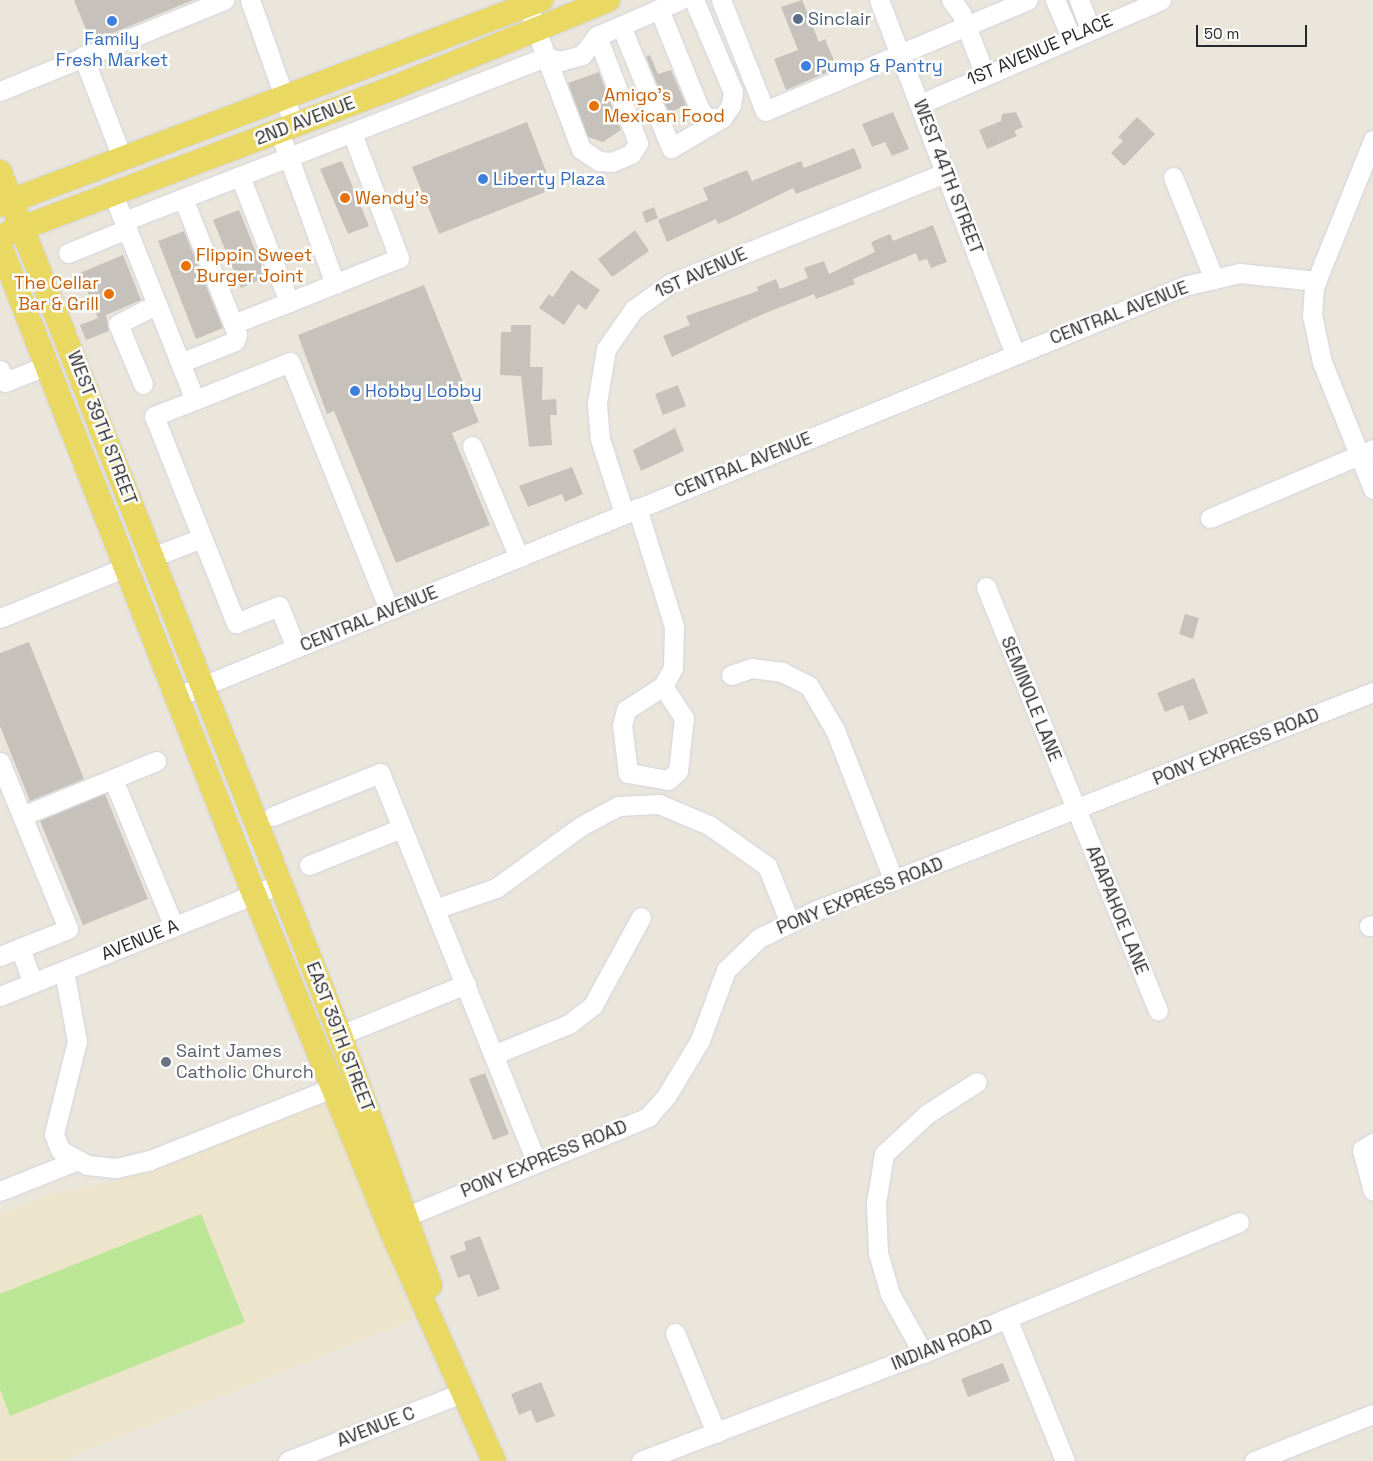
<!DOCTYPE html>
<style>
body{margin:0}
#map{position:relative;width:1373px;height:1461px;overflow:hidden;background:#ebe6db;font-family:"Space Grotesk",sans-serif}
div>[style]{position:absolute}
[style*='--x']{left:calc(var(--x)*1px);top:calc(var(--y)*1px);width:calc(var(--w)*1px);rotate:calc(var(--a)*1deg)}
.education>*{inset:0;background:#ece5cb}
.pitch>*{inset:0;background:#bbe696}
.building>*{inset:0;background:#c6c2bb}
.roads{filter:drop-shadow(0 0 1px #d1d2e1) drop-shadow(0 0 1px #d1d2e1)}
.minor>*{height:19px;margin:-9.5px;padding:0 9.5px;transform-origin:9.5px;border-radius:9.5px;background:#fff}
.major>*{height:24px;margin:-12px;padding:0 12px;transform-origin:12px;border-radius:12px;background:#e9d862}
.dots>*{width:14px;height:14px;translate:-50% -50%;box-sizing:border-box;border:2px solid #fff;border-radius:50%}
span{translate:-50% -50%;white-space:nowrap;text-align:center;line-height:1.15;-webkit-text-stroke:5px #fff;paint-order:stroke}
.service-label{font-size:18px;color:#4e5e75}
.left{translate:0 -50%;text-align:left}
.shop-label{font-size:18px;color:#366cbe}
.street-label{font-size:18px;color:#292929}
.food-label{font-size:18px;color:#c56008}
.right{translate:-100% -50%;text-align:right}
.worship-label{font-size:18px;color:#5b616d}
.scale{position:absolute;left:1196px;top:25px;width:111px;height:22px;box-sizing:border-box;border:2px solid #292929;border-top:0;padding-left:6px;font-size:15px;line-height:18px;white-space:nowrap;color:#292929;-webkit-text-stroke:4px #fff;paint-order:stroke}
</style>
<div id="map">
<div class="education">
<i style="clip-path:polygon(327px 1100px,414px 1319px,59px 1461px,0 1461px,0 1214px,47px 1195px,121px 1180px)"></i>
</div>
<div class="pitch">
<i style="clip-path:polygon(201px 1214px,245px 1322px,10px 1416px,0 1389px,0 1294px)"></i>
</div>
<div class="building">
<i style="clip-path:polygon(74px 0,193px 0,91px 42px)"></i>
<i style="clip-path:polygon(802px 0,819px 42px,825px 39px,837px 68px,786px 90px,774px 59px,798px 50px,781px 7px)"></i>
<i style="clip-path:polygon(650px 55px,658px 74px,671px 70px,686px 105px,669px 113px,646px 57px)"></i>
<i style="clip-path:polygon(599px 72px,621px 130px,603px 142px,588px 137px,568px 83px)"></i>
<i style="clip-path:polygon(893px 112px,909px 149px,892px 156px,885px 142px,872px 147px,862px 124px)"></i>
<i style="clip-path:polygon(1016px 112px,1023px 127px,1014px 131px,1017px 136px,987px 149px,979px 130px,1001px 121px,1002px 114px)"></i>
<i style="clip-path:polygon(1137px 117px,1155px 134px,1124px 166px,1111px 153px,1123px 141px,1118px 137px)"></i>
<i style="clip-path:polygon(527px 122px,553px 189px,439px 234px,412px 167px)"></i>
<i style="clip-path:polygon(854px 148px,862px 168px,796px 194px,793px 188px,730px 219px,718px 224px,716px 219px,667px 242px,658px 220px,708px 200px,703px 188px,747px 170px,752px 181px,801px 161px,804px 168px)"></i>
<i style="clip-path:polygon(342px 161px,369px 226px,348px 234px,320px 169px)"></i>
<i style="clip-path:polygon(654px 207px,658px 218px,646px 223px,642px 212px)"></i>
<i style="clip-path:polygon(239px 210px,266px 277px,241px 288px,213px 220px)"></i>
<i style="clip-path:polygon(933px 225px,947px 262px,931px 268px,927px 259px,919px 261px,916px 253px,853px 279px,855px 284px,816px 299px,814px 294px,756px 317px,672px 357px,663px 336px,690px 325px,686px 316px,758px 291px,757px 287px,776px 279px,780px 289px,808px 278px,804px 268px,824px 261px,829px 274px,875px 252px,871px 242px,890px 234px,893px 241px)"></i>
<i style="clip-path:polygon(635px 230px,649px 251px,612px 277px,598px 259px)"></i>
<i style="clip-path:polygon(184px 231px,223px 328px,196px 339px,158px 241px)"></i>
<i style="clip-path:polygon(123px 255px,141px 300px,106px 315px,109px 331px,86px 340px,80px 325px,98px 318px,80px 273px)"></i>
<i style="clip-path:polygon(571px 270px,600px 290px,586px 310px,578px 304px,564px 325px,539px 308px,549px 294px,553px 297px)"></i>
<i style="clip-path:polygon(424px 285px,479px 422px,452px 433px,490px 525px,396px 563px,334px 411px,327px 414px,298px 335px)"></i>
<i style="clip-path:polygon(511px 325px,531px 325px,530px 367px,543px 367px,542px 400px,556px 399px,557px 415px,550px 415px,552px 445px,529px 447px,521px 376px,500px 375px,501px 332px,511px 332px)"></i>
<i style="clip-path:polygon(678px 385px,686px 406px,663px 415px,655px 394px)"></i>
<i style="clip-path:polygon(675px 428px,684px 451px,641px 471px,633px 450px)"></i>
<i style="clip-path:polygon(572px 467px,583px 494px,565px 502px,562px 494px,528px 507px,519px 486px)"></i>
<i style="clip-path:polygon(1185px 614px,1199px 618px,1193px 639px,1179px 634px)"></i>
<i style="clip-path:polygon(29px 642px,84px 779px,30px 801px,0 726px,0 653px)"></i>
<i style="clip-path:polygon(1194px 678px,1208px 713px,1189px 721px,1183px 705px,1165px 712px,1157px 693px)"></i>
<i style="clip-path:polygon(105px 794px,148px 899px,83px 925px,40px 821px)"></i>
<i style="clip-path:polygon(485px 1073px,509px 1134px,493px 1140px,469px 1079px)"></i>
<i style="clip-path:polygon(480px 1236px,500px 1289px,478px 1297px,469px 1274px,458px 1278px,450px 1256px,466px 1250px,464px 1242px)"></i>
<i style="clip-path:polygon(1003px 1363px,1010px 1381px,968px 1397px,961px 1379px)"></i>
<i style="clip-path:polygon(541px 1382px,555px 1416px,536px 1423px,531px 1410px,519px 1415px,511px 1394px)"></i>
</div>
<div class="roads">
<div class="minor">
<i style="--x:250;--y:0;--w:133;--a:70.6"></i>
<i style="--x:526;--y:0;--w:60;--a:70.7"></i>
<i style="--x:546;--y:57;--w:15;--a:16"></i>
<i style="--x:560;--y:61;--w:23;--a:-15"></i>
<i style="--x:582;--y:55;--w:24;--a:-52"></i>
<i style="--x:597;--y:36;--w:90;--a:-23.4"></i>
<i style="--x:721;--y:0;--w:119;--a:68.4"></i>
<i style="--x:765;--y:111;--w:285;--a:-22.9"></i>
<i style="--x:879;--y:0;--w:380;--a:69"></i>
<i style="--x:951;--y:0;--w:16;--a:52"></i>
<i style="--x:961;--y:13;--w:63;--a:68.7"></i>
<i style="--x:1055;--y:0;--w:40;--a:66.6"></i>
<i style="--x:1079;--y:0;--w:31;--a:69"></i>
<i style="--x:659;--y:9;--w:107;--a:68"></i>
<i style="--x:699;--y:108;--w:12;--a:55"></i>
<i style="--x:706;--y:118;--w:16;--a:0"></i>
<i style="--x:621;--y:26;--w:132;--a:67.7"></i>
<i style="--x:671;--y:148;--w:59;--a:-30.5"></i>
<i style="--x:722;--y:118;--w:16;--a:-55"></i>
<i style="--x:731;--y:105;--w:13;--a:-81"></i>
<i style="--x:733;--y:92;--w:100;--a:-113"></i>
<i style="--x:83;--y:56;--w:111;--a:69"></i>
<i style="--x:0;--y:91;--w:242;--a:-22.1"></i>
<i style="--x:920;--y:104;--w:262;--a:-23.3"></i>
<i style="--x:279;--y:131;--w:163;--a:69.9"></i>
<i style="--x:352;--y:133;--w:134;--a:69.4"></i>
<i style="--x:399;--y:258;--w:118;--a:158.2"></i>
<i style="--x:289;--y:302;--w:135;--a:-111.3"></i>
<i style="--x:240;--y:176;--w:328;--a:-21.3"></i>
<i style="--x:546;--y:57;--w:98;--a:69.2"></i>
<i style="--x:581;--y:149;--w:22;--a:34"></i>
<i style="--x:599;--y:161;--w:13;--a:4"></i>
<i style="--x:612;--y:162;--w:21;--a:-23"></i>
<i style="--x:631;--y:154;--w:13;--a:-58"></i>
<i style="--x:638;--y:143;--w:115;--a:-111"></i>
<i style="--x:1373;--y:140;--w:158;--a:111.9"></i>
<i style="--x:1314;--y:287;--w:28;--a:94"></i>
<i style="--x:1312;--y:315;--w:48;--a:78"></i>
<i style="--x:1322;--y:362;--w:137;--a:68.1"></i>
<i style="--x:1173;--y:177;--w:110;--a:68.1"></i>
<i style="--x:113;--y:194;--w:222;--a:68.3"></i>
<i style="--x:195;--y:400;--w:44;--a:158.7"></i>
<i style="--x:154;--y:416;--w:223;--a:68.4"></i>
<i style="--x:236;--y:623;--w:46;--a:-21.6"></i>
<i style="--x:279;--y:606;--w:45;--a:68"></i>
<i style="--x:124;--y:221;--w:124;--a:-21.2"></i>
<i style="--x:68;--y:253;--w:64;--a:-22.1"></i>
<i style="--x:233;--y:324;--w:60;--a:-21.4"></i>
<i style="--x:180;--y:363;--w:59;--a:-21.8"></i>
<i style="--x:235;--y:341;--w:7;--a:-74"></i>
<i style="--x:237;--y:334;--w:146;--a:-111.7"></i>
<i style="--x:0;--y:370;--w:13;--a:67"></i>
<i style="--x:5;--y:382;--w:46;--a:-21.6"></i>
<i style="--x:143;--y:384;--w:65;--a:-112.6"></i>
<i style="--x:118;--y:324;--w:44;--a:-27.1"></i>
<i style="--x:195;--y:400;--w:102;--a:-21.8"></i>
<i style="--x:290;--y:362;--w:267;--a:68.2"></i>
<i style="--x:472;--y:446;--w:121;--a:67.2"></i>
<i style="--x:637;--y:508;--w:124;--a:72.6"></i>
<i style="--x:674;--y:626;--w:42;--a:91.4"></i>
<i style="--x:673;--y:668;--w:21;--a:119"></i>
<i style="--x:624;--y:513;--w:78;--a:-108"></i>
<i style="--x:600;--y:439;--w:36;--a:-95"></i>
<i style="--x:597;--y:403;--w:55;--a:-80.5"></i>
<i style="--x:606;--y:349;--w:49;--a:-55"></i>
<i style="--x:634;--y:309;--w:45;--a:-35.1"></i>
<i style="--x:671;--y:283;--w:297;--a:-21.9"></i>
<i style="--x:1210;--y:518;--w:177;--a:-22.9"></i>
<i style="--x:152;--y:557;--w:53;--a:-20.8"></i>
<i style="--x:986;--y:587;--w:457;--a:67.9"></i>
<i style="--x:0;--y:618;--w:139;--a:-22"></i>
<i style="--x:731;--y:675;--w:21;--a:-19"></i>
<i style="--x:751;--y:668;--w:31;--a:7"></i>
<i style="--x:782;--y:672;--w:30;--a:27"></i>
<i style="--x:809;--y:686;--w:51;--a:59.4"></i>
<i style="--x:835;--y:730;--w:162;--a:68.7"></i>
<i style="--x:663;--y:686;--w:38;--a:57"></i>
<i style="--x:684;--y:718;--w:53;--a:96.5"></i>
<i style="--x:678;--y:771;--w:13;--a:138"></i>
<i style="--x:668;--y:780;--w:41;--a:-170.1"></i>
<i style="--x:628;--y:773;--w:48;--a:-97.1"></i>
<i style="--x:622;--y:725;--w:16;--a:-75"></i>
<i style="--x:626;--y:710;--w:44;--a:-33"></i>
<i style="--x:178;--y:696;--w:1086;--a:-22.17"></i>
<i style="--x:1184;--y:286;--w:57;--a:-13.3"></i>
<i style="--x:1239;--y:273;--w:78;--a:5.9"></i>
<i style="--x:0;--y:762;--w:180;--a:67.8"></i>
<i style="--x:68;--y:929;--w:52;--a:158.4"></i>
<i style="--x:113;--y:779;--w:160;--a:67.6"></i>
<i style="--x:22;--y:816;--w:145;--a:-22.3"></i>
<i style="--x:273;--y:816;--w:115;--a:-21.9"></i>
<i style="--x:380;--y:773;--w:418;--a:68.1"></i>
<i style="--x:309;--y:865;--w:100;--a:-21.7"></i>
<i style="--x:435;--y:909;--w:65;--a:-19"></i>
<i style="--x:496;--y:888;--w:105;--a:-36.1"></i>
<i style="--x:581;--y:826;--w:42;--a:-28.4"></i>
<i style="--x:618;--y:806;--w:41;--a:-2.8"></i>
<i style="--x:659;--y:804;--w:54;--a:22.8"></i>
<i style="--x:709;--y:825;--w:71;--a:35.3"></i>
<i style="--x:767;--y:866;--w:61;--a:68"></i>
<i style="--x:1369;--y:926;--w:4;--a:-14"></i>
<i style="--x:0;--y:956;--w:22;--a:-22"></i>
<i style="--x:20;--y:948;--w:37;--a:70"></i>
<i style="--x:64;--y:971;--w:71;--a:79.5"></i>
<i style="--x:77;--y:1041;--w:96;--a:103.9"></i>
<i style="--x:54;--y:1134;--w:17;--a:69"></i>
<i style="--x:60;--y:1150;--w:31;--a:29"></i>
<i style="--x:87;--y:1165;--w:29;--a:6"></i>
<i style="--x:116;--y:1168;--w:35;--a:-13"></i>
<i style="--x:150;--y:1160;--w:198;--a:-21.6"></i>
<i style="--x:0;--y:996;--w:302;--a:-21.8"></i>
<i style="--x:340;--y:1035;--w:136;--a:-22"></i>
<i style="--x:493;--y:1055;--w:82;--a:-22.2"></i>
<i style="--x:569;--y:1024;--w:31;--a:-38"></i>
<i style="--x:593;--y:1005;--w:100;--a:-61.4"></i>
<i style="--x:1373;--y:1143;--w:13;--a:148"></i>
<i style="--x:1362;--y:1150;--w:42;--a:75"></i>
<i style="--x:0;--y:1191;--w:84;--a:-21.7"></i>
<i style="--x:407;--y:1216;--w:261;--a:-22.3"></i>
<i style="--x:648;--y:1117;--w:29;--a:-49"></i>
<i style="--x:667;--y:1095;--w:64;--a:-59"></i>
<i style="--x:700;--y:1040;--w:75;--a:-69.6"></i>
<i style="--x:726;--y:970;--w:46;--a:-44.1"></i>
<i style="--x:759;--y:938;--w:64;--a:-25.8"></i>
<i style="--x:817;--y:910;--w:597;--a:-21.41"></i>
<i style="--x:1007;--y:1318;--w:154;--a:67.9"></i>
<i style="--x:675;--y:1333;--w:108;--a:67.7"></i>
<i style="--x:923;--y:1353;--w:68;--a:-119.2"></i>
<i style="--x:890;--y:1294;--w:43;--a:-106.3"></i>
<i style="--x:878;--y:1253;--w:50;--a:-92.3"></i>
<i style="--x:876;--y:1203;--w:50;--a:-80.7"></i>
<i style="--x:884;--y:1154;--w:59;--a:-42.9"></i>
<i style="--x:927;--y:1114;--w:59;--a:-32.6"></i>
<i style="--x:288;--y:1461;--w:189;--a:-21.4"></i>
<i style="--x:641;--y:1461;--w:302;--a:-21"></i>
<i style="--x:923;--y:1353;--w:342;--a:-22.5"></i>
<i style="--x:1254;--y:1461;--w:128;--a:-21.6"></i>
</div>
<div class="major">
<i style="--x:0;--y:172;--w:928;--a:68.5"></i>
<i style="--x:340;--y:1035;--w:266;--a:70.2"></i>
<i style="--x:0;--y:205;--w:579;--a:-20.75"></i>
<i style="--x:9;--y:233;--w:413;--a:-20.7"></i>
<i style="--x:395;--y:87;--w:230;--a:-22.2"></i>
<i style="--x:0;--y:246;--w:696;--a:68.6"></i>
<i style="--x:254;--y:894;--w:363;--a:67.8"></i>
<i style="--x:391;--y:1230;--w:253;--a:66"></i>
</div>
</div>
<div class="dots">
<i style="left:798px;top:19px;background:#5c6f8a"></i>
<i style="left:112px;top:21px;background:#3f7fe0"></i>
<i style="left:806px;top:66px;background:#3f7fe0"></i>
<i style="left:594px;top:106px;background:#e8710a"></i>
<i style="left:483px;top:179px;background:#3f7fe0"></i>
<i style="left:345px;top:198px;background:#e8710a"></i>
<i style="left:186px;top:266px;background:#e8710a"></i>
<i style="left:109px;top:294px;background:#e8710a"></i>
<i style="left:355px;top:391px;background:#3f7fe0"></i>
<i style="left:166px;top:1062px;background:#6b7280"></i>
</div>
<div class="service-label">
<span class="left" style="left:808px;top:19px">Sinclair</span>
</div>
<div class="shop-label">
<span style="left:112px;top:50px">Family<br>Fresh Market</span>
<span class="left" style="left:816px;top:66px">Pump &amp; Pantry</span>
<span class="left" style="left:493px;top:179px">Liberty Plaza</span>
<span class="left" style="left:365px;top:391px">Hobby Lobby</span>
</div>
<div class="street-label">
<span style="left:1040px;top:50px;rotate:-23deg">1ST AVENUE PLACE</span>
<span style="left:305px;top:121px;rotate:-21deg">2ND AVENUE</span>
<span style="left:948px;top:177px;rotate:69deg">WEST 44TH STREET</span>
<span style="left:701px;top:273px;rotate:-24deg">1ST AVENUE</span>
<span style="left:1119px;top:313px;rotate:-21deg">CENTRAL AVENUE</span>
<span style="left:102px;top:428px;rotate:69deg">WEST 39TH STREET</span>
<span style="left:743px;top:465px;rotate:-22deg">CENTRAL AVENUE</span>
<span style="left:369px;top:619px;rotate:-22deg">CENTRAL AVENUE</span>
<span style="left:1031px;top:699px;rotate:68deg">SEMINOLE LANE</span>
<span style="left:1236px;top:747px;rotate:-22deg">PONY EXPRESS ROAD</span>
<span style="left:860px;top:896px;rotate:-22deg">PONY EXPRESS ROAD</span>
<span style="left:1117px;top:910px;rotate:68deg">ARAPAHOE LANE</span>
<span style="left:140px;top:940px;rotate:-22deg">AVENUE A</span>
<span style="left:340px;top:1037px;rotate:69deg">EAST 39TH STREET</span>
<span style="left:544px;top:1159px;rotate:-22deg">PONY EXPRESS ROAD</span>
<span style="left:942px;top:1345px;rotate:-22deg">INDIAN ROAD</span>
<span style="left:376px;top:1427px;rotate:-21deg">AVENUE C</span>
</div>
<div class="food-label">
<span class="left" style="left:604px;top:106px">Amigo's<br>Mexican Food</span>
<span class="left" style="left:355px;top:198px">Wendy's</span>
<span class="left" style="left:196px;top:266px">Flippin Sweet<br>Burger Joint</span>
<span class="right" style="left:99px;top:294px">The Cellar<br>Bar &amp; Grill</span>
</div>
<div class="worship-label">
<span class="left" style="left:176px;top:1062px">Saint James<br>Catholic Church</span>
</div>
<div class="scale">50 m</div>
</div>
